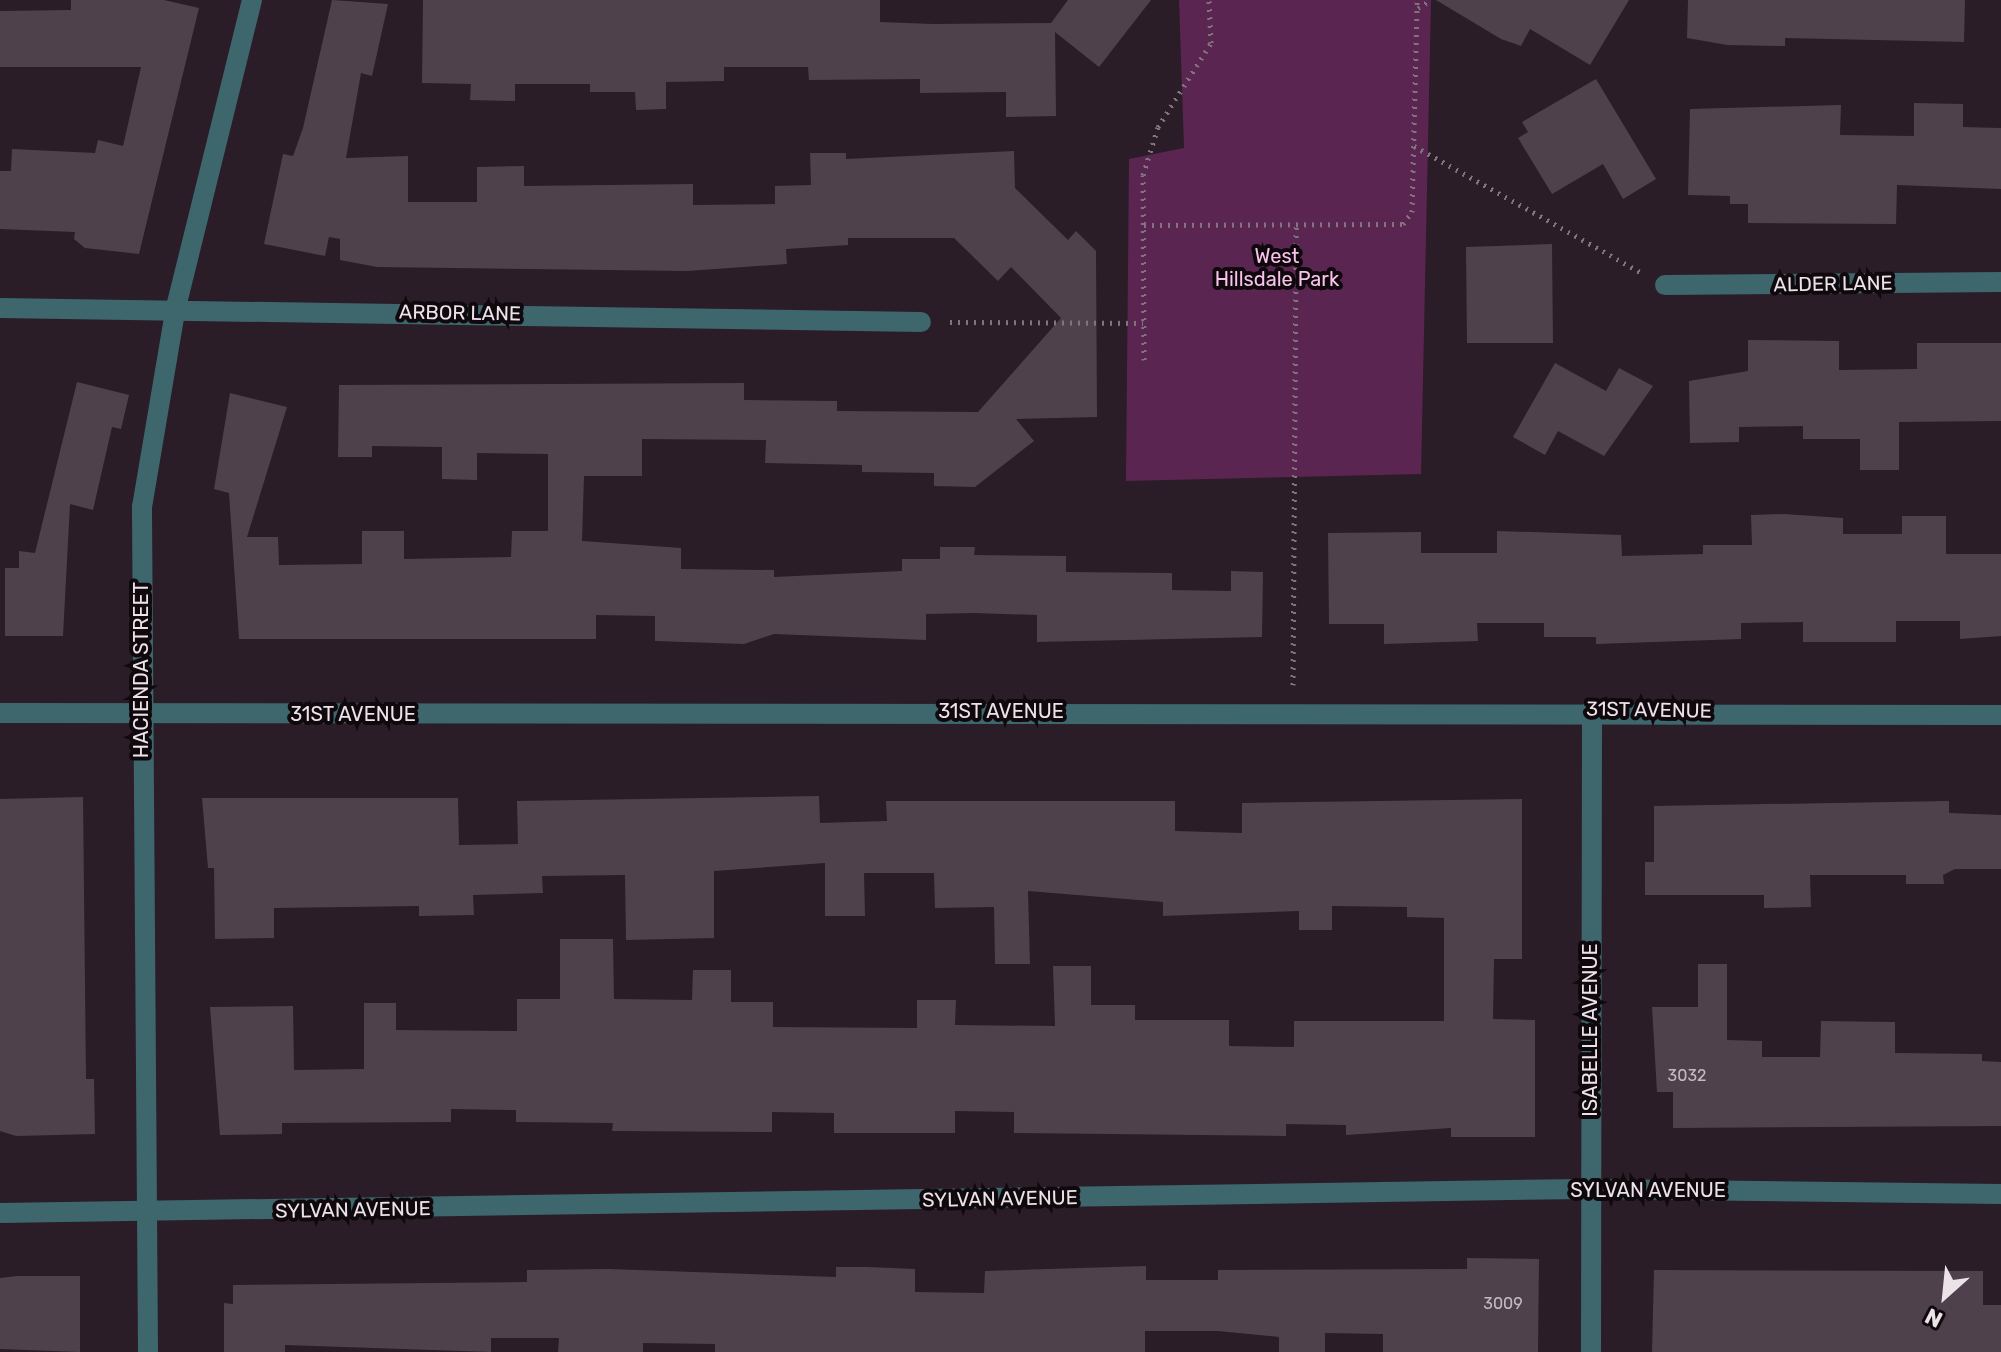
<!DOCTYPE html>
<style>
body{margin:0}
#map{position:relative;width:2001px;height:1352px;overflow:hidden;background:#2a1d27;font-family:Rubik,sans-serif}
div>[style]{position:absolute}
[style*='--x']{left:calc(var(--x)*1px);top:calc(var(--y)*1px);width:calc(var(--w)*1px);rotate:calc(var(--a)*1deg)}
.green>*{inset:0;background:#5b2551}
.building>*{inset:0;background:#4f414b}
.path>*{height:5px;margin-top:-2.5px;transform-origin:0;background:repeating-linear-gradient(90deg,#80757d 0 2px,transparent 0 8px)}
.minor>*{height:20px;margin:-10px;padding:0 10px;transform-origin:10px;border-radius:10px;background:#3d676c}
span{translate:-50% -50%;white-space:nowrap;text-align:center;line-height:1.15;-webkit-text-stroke:8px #0f090d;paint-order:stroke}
.number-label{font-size:16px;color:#c5bac2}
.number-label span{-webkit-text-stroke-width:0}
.park-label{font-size:20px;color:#f9c3ec}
.street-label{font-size:20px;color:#ece3e9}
.north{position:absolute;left:1905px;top:1256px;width:80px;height:80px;-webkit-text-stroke:6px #0f090d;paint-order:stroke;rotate:207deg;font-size:22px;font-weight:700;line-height:32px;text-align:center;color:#ece3e9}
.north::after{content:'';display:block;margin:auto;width:28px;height:36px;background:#ece3e9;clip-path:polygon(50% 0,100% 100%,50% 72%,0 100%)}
</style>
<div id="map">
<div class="green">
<i style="clip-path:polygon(1179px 0,1431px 0,1421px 474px,1126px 481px,1129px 159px,1184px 148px)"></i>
</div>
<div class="building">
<i style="clip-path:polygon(71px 0,164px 0,199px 8px,139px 254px,85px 248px,74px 239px,75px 232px,0 229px,0 171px,11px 171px,12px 149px,95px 153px,98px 140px,123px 146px,141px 67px,0 67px,0 11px,71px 10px)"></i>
<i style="clip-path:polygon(332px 0,388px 4px,372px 76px,361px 73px,346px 158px,408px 156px,408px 202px,477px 202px,477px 167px,524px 166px,524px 186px,693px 184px,693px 205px,775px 204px,775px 186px,811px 185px,810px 153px,846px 153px,846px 159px,1014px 151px,1015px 188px,1068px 240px,1076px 231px,1096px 251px,1097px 417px,1016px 419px,1034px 441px,975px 487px,934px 486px,934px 473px,862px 472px,862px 465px,765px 463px,766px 440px,642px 439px,642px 476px,584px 476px,582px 541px,681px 548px,681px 569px,774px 570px,774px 577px,902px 571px,902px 559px,940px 559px,940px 547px,975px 547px,974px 555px,1066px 556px,1066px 572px,1172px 573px,1172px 590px,1231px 591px,1231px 571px,1263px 572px,1262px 637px,1037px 642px,1037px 615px,974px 613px,926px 614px,926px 640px,774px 634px,744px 644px,655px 641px,655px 616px,596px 615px,596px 639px,239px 639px,229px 493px,214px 489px,230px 393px,287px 407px,247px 537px,278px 537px,279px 565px,362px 564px,362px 531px,404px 531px,404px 559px,511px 557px,512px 531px,548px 531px,548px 454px,477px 453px,477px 480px,442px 479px,442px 447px,372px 446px,372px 457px,338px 457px,339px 385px,744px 383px,744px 400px,837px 401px,837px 411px,978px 412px,1061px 318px,1011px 267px,998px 281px,954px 238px,848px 238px,848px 245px,786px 249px,787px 264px,687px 271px,377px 267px,340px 260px,340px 239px,329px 237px,325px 256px,264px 244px,283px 154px,293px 156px,303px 128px)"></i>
<i style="clip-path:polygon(423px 0,880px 0,880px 22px,933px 24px,1051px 23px,1068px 0,1151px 0,1099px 67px,1055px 32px,1056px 116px,1006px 117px,1006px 92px,920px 93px,920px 79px,809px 80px,808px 67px,724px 67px,724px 81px,666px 82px,666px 109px,636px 110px,635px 92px,590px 92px,590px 84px,515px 84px,515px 101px,470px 100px,471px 84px,422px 83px)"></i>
<i style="clip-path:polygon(1436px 0,1629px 0,1590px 65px,1530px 29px,1521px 46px,1501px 39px)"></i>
<i style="clip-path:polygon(1688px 0,1965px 0,1964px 42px,1785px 38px,1785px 46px,1727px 45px,1687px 38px)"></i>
<i style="clip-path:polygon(1596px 79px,1656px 179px,1623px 199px,1603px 164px,1552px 194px,1518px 138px,1528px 132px,1522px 122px)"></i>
<i style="clip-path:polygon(1914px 103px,1963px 104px,1963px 127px,2001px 128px,2001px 189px,1897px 185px,1896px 224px,1748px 223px,1748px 204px,1730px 204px,1730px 196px,1688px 195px,1690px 109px,1841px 105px,1840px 135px,1914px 136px)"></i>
<i style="clip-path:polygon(1552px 244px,1553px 343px,1467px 343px,1466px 247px)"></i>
<i style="clip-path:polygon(1748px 340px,1839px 341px,1839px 370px,1917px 369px,1917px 343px,2001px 343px,2001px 421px,1899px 422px,1899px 470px,1860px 470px,1860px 439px,1803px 439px,1803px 426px,1739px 427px,1739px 442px,1690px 443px,1689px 381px,1748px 371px)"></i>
<i style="clip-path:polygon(1555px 363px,1606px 391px,1619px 368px,1653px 386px,1604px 456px,1558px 431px,1545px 455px,1513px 437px)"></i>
<i style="clip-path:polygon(77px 382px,129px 395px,121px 429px,112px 427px,93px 510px,70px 504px,63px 636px,5px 636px,5px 568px,19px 568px,19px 551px,35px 553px)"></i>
<i style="clip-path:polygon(1784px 514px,1843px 518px,1843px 534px,1902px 534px,1902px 516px,1946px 516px,1946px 554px,2001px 554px,2001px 636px,1960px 639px,1960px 621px,1896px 621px,1896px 642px,1803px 642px,1803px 622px,1741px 623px,1741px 639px,1596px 644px,1596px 637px,1544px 637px,1544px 623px,1477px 623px,1478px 641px,1384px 644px,1384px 624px,1329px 624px,1328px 533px,1421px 532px,1421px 553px,1497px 553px,1497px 531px,1621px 535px,1622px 556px,1703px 554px,1703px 545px,1752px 545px,1751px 515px)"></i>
<i style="clip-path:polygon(819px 796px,820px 823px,887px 821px,886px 801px,1175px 801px,1175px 831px,1242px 833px,1242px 803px,1522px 799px,1522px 959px,1494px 959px,1493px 1019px,1535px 1020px,1535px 1137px,1451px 1137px,1451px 1128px,1346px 1135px,1346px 1125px,1286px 1124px,1286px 1136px,1014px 1133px,1014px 1112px,955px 1111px,955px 1133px,834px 1133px,834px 1113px,772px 1112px,772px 1132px,612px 1131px,613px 1123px,516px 1122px,516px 1110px,451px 1109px,451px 1122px,282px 1123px,282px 1134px,220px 1135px,210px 1007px,293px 1006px,294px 1070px,364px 1069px,364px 1003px,396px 1003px,396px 1030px,517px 1031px,517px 999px,560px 999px,560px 939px,613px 939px,614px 999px,692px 1000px,693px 970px,731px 970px,731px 1002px,773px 1002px,773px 1027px,917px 1028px,917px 1000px,956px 1000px,955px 1025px,1055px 1026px,1053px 966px,1091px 966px,1091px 1005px,1135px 1005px,1135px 1020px,1229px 1020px,1229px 1046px,1294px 1047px,1294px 1021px,1444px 1021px,1444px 918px,1407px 917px,1407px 907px,1332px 906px,1332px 930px,1299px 930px,1299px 911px,1163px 916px,1163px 902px,1028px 891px,1030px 964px,995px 964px,994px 907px,935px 908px,934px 873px,864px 873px,865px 916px,825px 916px,825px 863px,714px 871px,714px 938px,626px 940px,625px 875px,542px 876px,543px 893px,473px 895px,474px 915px,419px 916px,419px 906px,274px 908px,274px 938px,215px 939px,214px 868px,208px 868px,202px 798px,458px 798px,459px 845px,518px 844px,517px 801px)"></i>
<i style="clip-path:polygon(83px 797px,86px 1079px,94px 1079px,95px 1134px,16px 1136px,0 1131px,0 799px)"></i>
<i style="clip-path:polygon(1949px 801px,1949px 813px,2001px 815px,2001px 869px,1955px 869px,1943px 875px,1944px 884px,1906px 884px,1906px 875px,1810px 875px,1811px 907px,1764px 908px,1764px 895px,1645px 895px,1645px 862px,1654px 862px,1654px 806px)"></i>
<i style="clip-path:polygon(1698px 964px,1727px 964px,1727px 1040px,1762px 1041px,1762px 1057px,1820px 1057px,1821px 1021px,1895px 1022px,1895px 1053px,1982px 1054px,1982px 1061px,2001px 1062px,2001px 1126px,1673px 1128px,1673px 1092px,1657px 1092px,1652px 1007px,1698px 1007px)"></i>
<i style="clip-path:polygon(1467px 1258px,1539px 1259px,1538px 1352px,1383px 1352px,1383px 1334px,1325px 1333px,1325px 1352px,1279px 1352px,1279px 1337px,1218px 1331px,1145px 1331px,1145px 1352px,715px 1352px,715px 1344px,643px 1343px,643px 1352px,558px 1352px,559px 1338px,491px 1338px,491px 1352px,285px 1345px,285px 1352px,224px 1352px,224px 1303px,233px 1304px,233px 1285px,527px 1282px,527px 1270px,609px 1269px,836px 1277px,836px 1267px,867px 1267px,915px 1269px,915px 1292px,984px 1293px,985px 1271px,1146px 1266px,1146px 1280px,1218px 1280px,1218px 1270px,1467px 1269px)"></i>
<i style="clip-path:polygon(1654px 1270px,1983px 1271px,1983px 1305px,2001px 1305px,2001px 1352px,1652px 1352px)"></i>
<i style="clip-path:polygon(17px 1276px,80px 1276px,80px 1352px,0 1349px,0 1278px)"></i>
</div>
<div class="path">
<i style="--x:1418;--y:8;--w:15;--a:-32"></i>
<i style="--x:1414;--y:146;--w:259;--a:29.1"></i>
<i style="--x:1144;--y:225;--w:259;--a:-0.2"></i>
<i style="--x:1403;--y:224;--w:15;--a:-53"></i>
<i style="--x:1412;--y:212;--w:212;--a:-88.6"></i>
<i style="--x:950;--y:322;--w:193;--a:0.3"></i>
<i style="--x:1144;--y:360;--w:185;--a:-90.3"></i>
<i style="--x:1143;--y:175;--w:50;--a:-72.6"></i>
<i style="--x:1158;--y:127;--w:99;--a:-57.8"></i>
<i style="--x:1211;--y:43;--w:43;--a:-92.7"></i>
<i style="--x:1293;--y:685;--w:459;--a:-89.6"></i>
</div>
<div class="minor">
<i style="--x:1665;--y:285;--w:336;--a:-0.5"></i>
<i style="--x:0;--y:308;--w:921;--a:0.87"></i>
<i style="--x:0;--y:713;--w:2001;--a:0.06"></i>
<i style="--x:0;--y:1213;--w:1588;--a:-0.87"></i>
<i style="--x:1588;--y:1189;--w:413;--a:0.7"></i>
<i style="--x:148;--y:1352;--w:845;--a:-90.41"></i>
<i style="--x:142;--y:507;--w:203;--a:-80.4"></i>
<i style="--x:176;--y:307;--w:316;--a:-76.1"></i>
<i style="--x:1591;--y:1352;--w:643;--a:-89.91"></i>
</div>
<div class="number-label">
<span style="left:1687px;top:1076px">3032</span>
<span style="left:1503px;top:1304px">3009</span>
</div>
<div class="park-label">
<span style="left:1277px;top:268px">West<br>Hillsdale Park</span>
</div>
<div class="street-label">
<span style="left:1833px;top:284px;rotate:-1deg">ALDER LANE</span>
<span style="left:460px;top:313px;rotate:1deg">ARBOR LANE</span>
<span style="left:141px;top:670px;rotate:-90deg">HACIENDA STREET</span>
<span style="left:1649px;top:710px;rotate:1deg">31ST AVENUE</span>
<span style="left:1001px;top:711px">31ST AVENUE</span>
<span style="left:353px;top:714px">31ST AVENUE</span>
<span style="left:1590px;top:1030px;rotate:-90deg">ISABELLE AVENUE</span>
<span style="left:1648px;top:1190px">SYLVAN AVENUE</span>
<span style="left:1000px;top:1199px;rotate:-1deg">SYLVAN AVENUE</span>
<span style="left:353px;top:1210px;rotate:-1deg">SYLVAN AVENUE</span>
</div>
<div class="north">N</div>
</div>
